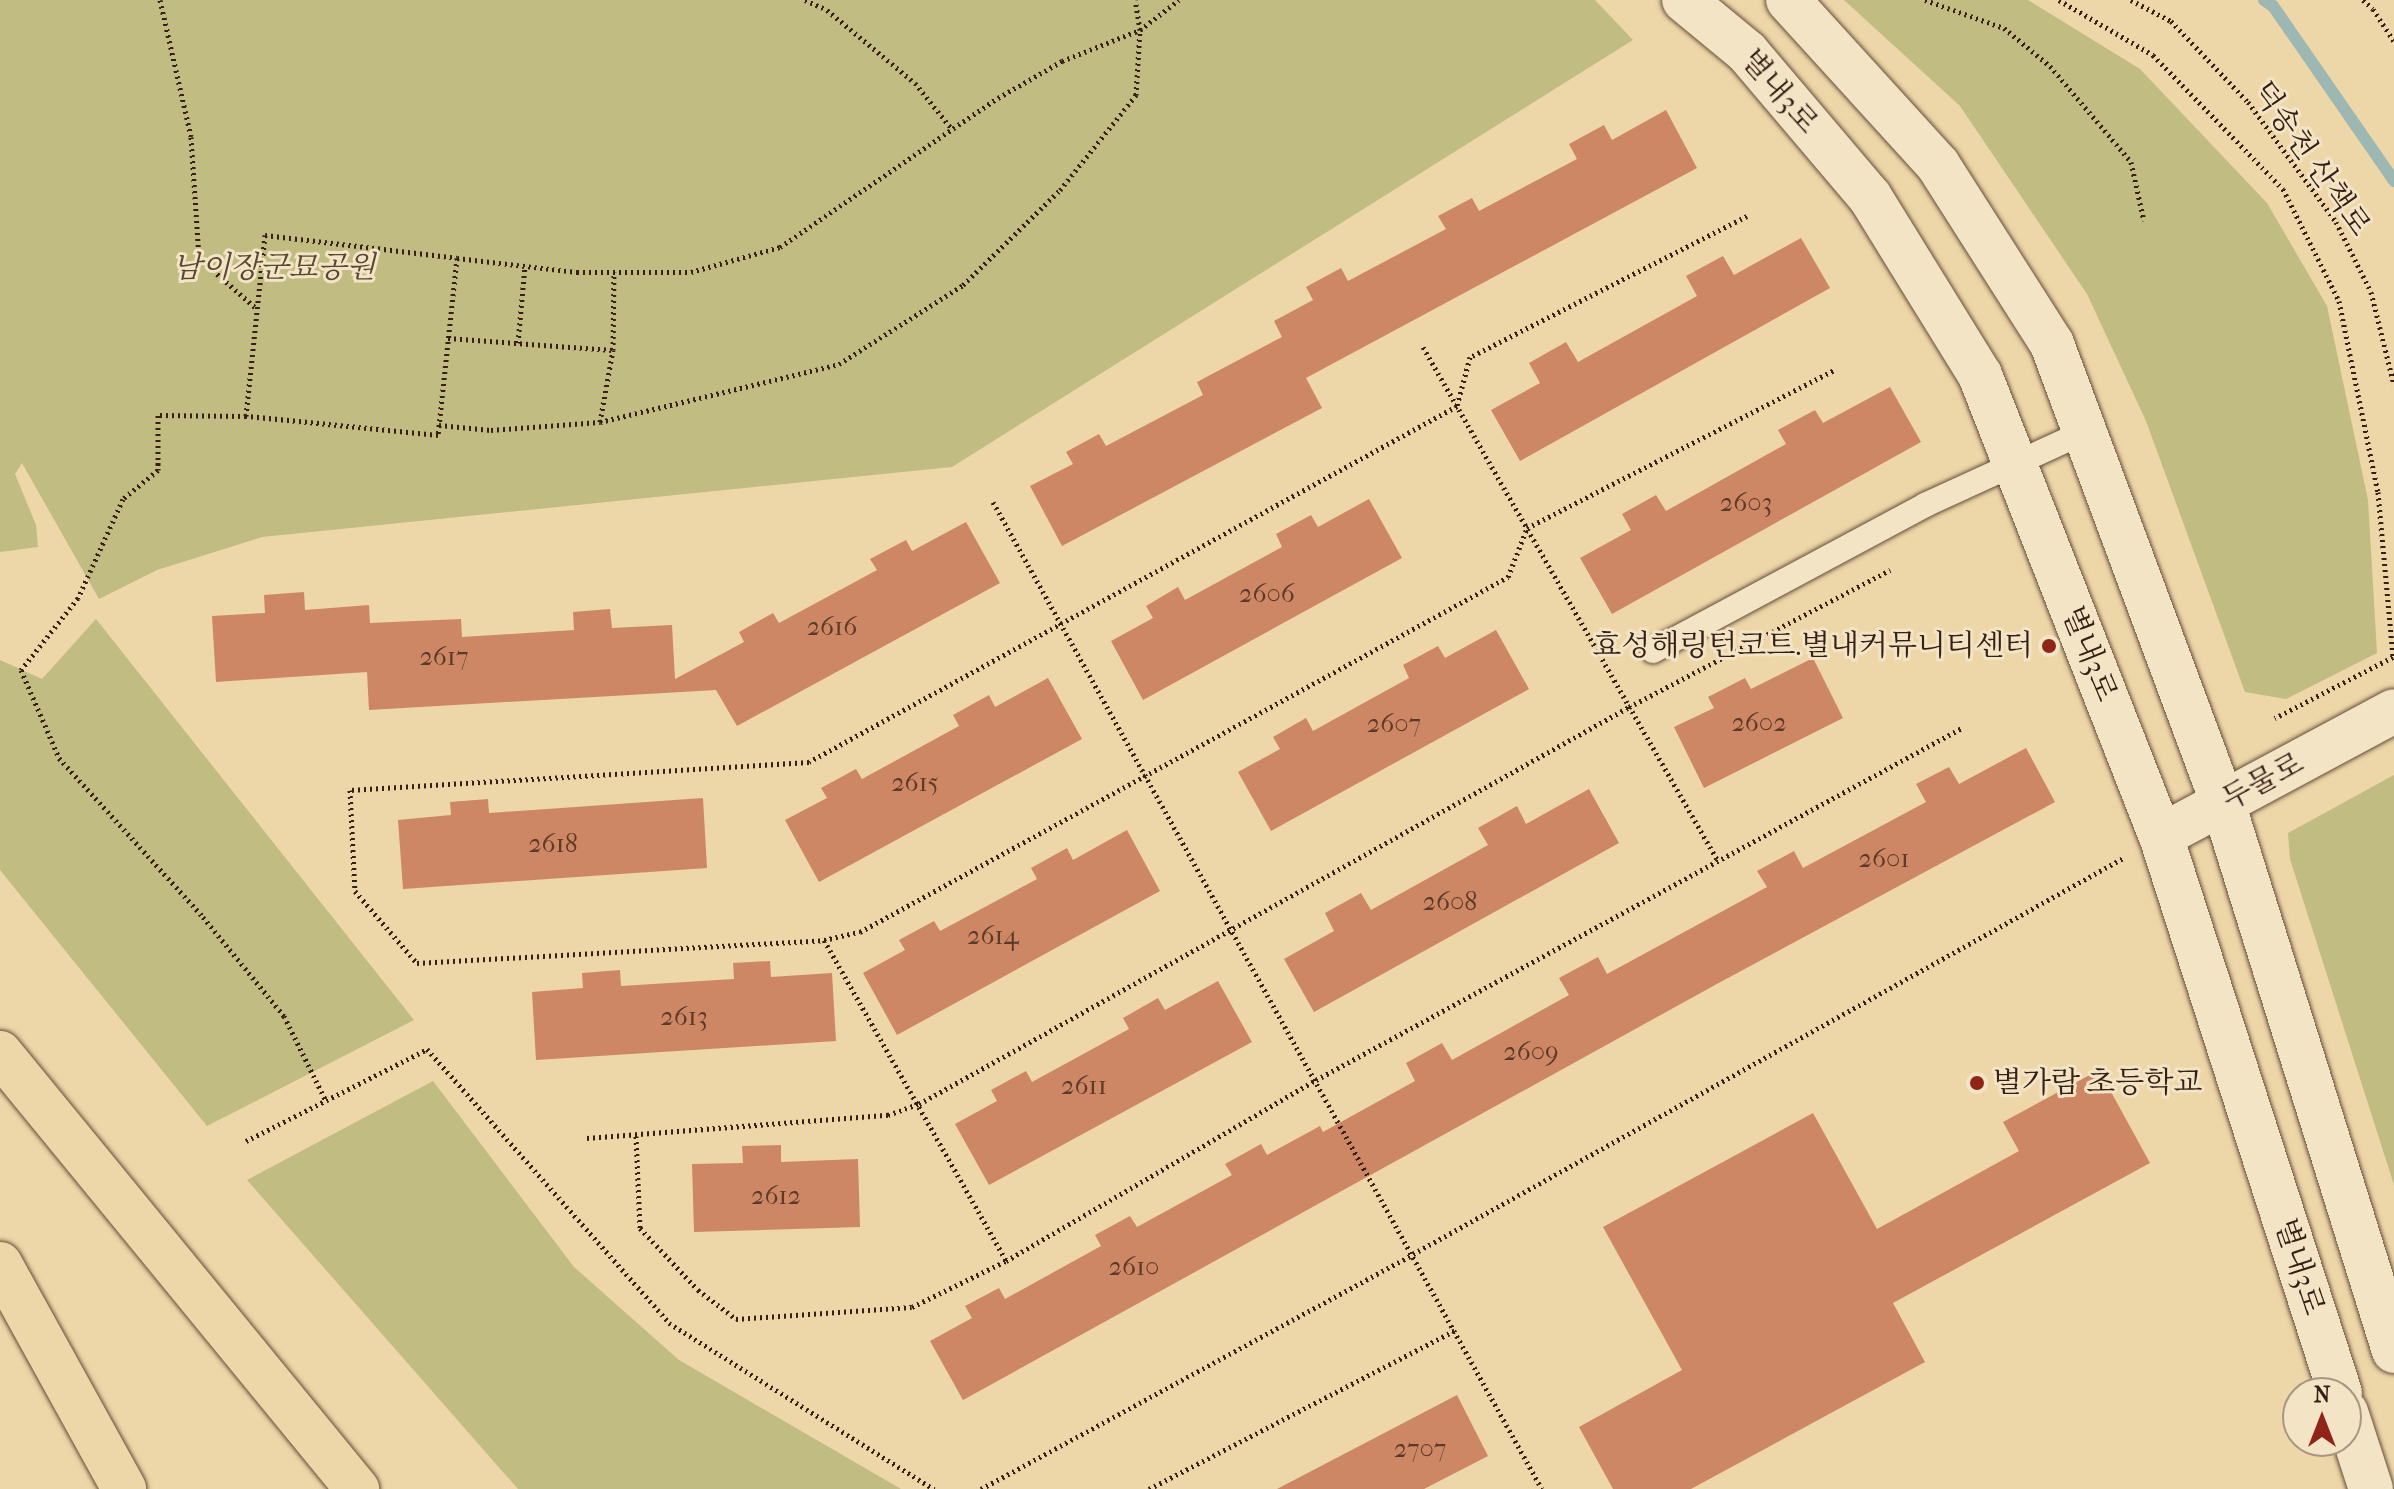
<!DOCTYPE html>
<meta charset="utf-8">
<style>
body{margin:0}
#map{position:relative;width:2394px;height:1489px;overflow:hidden;background:#edd6a7;font-family:"IM FELL French Canon","Noto Serif KR",serif}
div>[style]{position:absolute}
[style*='--x']{left:calc(var(--x)*1px);top:calc(var(--y)*1px);width:calc(var(--w)*1px);rotate:calc(var(--a)*1deg)}
.green>*{inset:0;background:#c0bc82}
.stream>*{height:12px;margin:-6px;padding:0 6px;transform-origin:6px;border-radius:6px;background:#9db7b2}
.building>*{inset:0;background:#ce8764}
.path>*{height:5px;margin-top:-2.5px;transform-origin:0;background:repeating-linear-gradient(90deg,#362016 0 2px,transparent 0 6px)}
.roads{filter:drop-shadow(0 0 2px #644e3a) drop-shadow(0 0 2px #644e3a)}
.service>*{height:24px;margin:-12px;padding:0 12px;transform-origin:12px;border-radius:12px;background:#f3e4c6}
.minor>*{height:44px;margin:-22px;padding:0 22px;transform-origin:22px;border-radius:22px;background:#f3e4c6}
.motorway>*{height:44px;margin:-22px;padding:0 22px;transform-origin:22px;border-radius:22px;background:#edd6a7}
.dots>*{width:22px;height:22px;translate:-50% -50%;box-sizing:border-box;border:4px solid #f3e4c6;border-radius:50%}
span{translate:-50% -50%;white-space:nowrap;text-align:center;line-height:1.15;-webkit-text-stroke:6px #f3e4c6;paint-order:stroke}
.number-label{font-size:26px;color:#5c3a2a}
.number-label span{-webkit-text-stroke-width:0}
.street-label{font-size:30px;color:#362016}
.park-label{font-size:30px;color:#584731;font-style:italic}
.poi-label{font-size:30px;color:#362016}
.right{translate:-100% -50%;text-align:right}
.left{translate:0 -50%;text-align:left}
.north{position:absolute;left:2282px;top:1377px;width:80px;height:80px;box-sizing:border-box;background:#f3e4c6;border:2px solid #a79680;border-radius:50%;rotate:0deg;font-size:22px;font-weight:700;line-height:32px;text-align:center;color:#362016}
.north::after{content:'';display:block;margin:auto;width:28px;height:36px;background:#8f2418;clip-path:polygon(50% 0,100% 100%,50% 72%,0 100%)}
</style>
<div id="map">
<div class="green">
<i style="clip-path:polygon(0 0,1595px 0,1633px 40px,952px 467px,262px 537px,157px 570px,99px 599px,22px 463px,15px 474px,36px 525px,38px 547px,0 552px)"></i>
<i style="clip-path:polygon(1844px 0,2028px 0,2140px 69px,2267px 203px,2327px 306px,2368px 500px,2377px 653px,2286px 699px,2245px 692px,2146px 421px,2087px 294px,1960px 106px)"></i>
<i style="clip-path:polygon(96px 619px,414px 1020px,207px 1126px,0 870px,0 660px,42px 679px)"></i>
<i style="clip-path:polygon(2394px 775px,2394px 1185px,2290px 859px,2288px 833px)"></i>
<i style="clip-path:polygon(433px 1081px,574px 1267px,679px 1360px,901px 1489px,518px 1489px,247px 1180px)"></i>
</div>
<div class="stream">
<i style="--x:2264;--y:0;--w:11;--a:34"></i>
<i style="--x:2273;--y:6;--w:213;--a:55.3"></i>
</div>
<div class="building">
<i style="clip-path:polygon(1666px 110px,1697px 168px,1306px 378px,1322px 408px,1062px 546px,1030px 486px,1073px 464px,1066px 452px,1099px 434px,1106px 446px,1203px 395px,1197px 382px,1282px 337px,1274px 321px,1313px 300px,1306px 287px,1341px 268px,1348px 281px,1446px 229px,1438px 216px,1472px 198px,1479px 211px,1577px 159px,1569px 144px,1604px 125px,1612px 140px)"></i>
<i style="clip-path:polygon(1801px 238px,1830px 288px,1520px 461px,1491px 410px,1540px 383px,1529px 363px,1566px 342px,1578px 362px,1697px 296px,1686px 276px,1723px 256px,1734px 275px)"></i>
<i style="clip-path:polygon(1890px 387px,1921px 442px,1612px 614px,1580px 558px,1631px 530px,1622px 514px,1656px 495px,1666px 511px,1786px 444px,1778px 430px,1815px 410px,1823px 423px)"></i>
<i style="clip-path:polygon(1369px 499px,1402px 558px,1143px 700px,1111px 641px,1153px 618px,1146px 606px,1178px 587px,1185px 600px,1282px 547px,1276px 534px,1311px 515px,1318px 527px)"></i>
<i style="clip-path:polygon(966px 522px,1000px 583px,737px 726px,716px 690px,369px 710px,367px 672px,216px 682px,212px 616px,265px 613px,264px 595px,304px 592px,305px 610px,369px 605px,370px 623px,461px 619px,462px 637px,574px 630px,573px 612px,610px 609px,612px 628px,672px 625px,675px 679px,744px 642px,739px 632px,773px 613px,779px 623px,877px 570px,870px 559px,906px 540px,912px 551px)"></i>
<i style="clip-path:polygon(1496px 630px,1529px 689px,1271px 831px,1238px 772px,1280px 749px,1273px 737px,1306px 718px,1313px 731px,1409px 678px,1403px 665px,1438px 646px,1445px 658px)"></i>
<i style="clip-path:polygon(1813px 658px,1843px 718px,1704px 788px,1674px 727px,1714px 708px,1708px 697px,1745px 678px,1751px 689px)"></i>
<i style="clip-path:polygon(1048px 678px,1082px 739px,819px 882px,785px 820px,827px 798px,821px 788px,856px 769px,862px 779px,959px 726px,953px 715px,989px 695px,995px 707px)"></i>
<i style="clip-path:polygon(2026px 748px,2055px 802px,1715px 985px,963px 1400px,930px 1341px,972px 1318px,965px 1306px,999px 1288px,1005px 1299px,1101px 1246px,1095px 1235px,1130px 1216px,1137px 1227px,1232px 1175px,1225px 1164px,1261px 1144px,1267px 1155px,1320px 1126px,1323px 1132px,1415px 1081px,1406px 1063px,1442px 1043px,1452px 1060px,1569px 995px,1559px 978px,1598px 957px,1607px 974px,1767px 887px,1757px 871px,1794px 851px,1803px 868px,1926px 802px,1916px 784px,1949px 767px,1959px 784px)"></i>
<i style="clip-path:polygon(1589px 789px,1619px 843px,1314px 1012px,1284px 959px,1334px 931px,1325px 913px,1361px 893px,1371px 910px,1488px 845px,1478px 828px,1517px 806px,1526px 824px)"></i>
<i style="clip-path:polygon(703px 798px,707px 868px,403px 889px,398px 820px,451px 815px,450px 802px,488px 799px,489px 813px)"></i>
<i style="clip-path:polygon(1127px 830px,1160px 891px,897px 1035px,863px 973px,905px 950px,899px 940px,934px 921px,940px 931px,1037px 879px,1031px 868px,1067px 848px,1073px 860px)"></i>
<i style="clip-path:polygon(770px 961px,771px 977px,832px 973px,836px 1041px,536px 1060px,532px 992px,583px 988px,582px 973px,620px 970px,621px 986px,734px 979px,733px 963px)"></i>
<i style="clip-path:polygon(1218px 981px,1252px 1042px,989px 1185px,955px 1124px,997px 1101px,991px 1090px,1026px 1071px,1032px 1082px,1129px 1029px,1123px 1018px,1158px 998px,1165px 1010px)"></i>
<i style="clip-path:polygon(2099px 1070px,2150px 1163px,1893px 1303px,1925px 1362px,1691px 1489px,1613px 1489px,1579px 1427px,1682px 1370px,1603px 1227px,1813px 1113px,1877px 1229px,2019px 1151px,2003px 1122px)"></i>
<i style="clip-path:polygon(781px 1145px,781px 1162px,858px 1159px,860px 1227px,694px 1232px,692px 1164px,743px 1163px,742px 1146px)"></i>
<i style="clip-path:polygon(1457px 1395px,1488px 1456px,1424px 1489px,1277px 1489px)"></i>
</div>
<div class="path">
<i style="--x:160;--y:0;--w:140;--a:77.2"></i>
<i style="--x:191;--y:137;--w:121;--a:86.2"></i>
<i style="--x:199;--y:258;--w:77;--a:41.3"></i>
<i style="--x:805;--y:0;--w:24;--a:24"></i>
<i style="--x:827;--y:10;--w:114;--a:39.7"></i>
<i style="--x:915;--y:83;--w:59;--a:51.2"></i>
<i style="--x:1925;--y:0;--w:84;--a:19.5"></i>
<i style="--x:2004;--y:28;--w:60;--a:39.6"></i>
<i style="--x:2050;--y:66;--w:126;--a:49.8"></i>
<i style="--x:2131;--y:162;--w:60;--a:77.6"></i>
<i style="--x:2059;--y:0;--w:109;--a:30.3"></i>
<i style="--x:2153;--y:55;--w:187;--a:45.9"></i>
<i style="--x:2283;--y:189;--w:125;--a:63.4"></i>
<i style="--x:2339;--y:301;--w:195;--a:78.5"></i>
<i style="--x:2378;--y:492;--w:166;--a:84.8"></i>
<i style="--x:2393;--y:657;--w:133;--a:152.7"></i>
<i style="--x:2131;--y:0;--w:45;--a:27.7"></i>
<i style="--x:2171;--y:21;--w:112;--a:46.5"></i>
<i style="--x:2248;--y:102;--w:149;--a:53.7"></i>
<i style="--x:2336;--y:222;--w:78;--a:63.4"></i>
<i style="--x:2371;--y:292;--w:96;--a:76.1"></i>
<i style="--x:2363;--y:0;--w:13;--a:42"></i>
<i style="--x:2373;--y:9;--w:38;--a:57"></i>
<i style="--x:1747;--y:216;--w:311;--a:153"></i>
<i style="--x:1470;--y:357;--w:51;--a:104.9"></i>
<i style="--x:1457;--y:406;--w:739;--a:151.22"></i>
<i style="--x:809;--y:762;--w:460;--a:176.5"></i>
<i style="--x:350;--y:790;--w:101;--a:87.2"></i>
<i style="--x:355;--y:891;--w:95;--a:49.3"></i>
<i style="--x:417;--y:963;--w:408;--a:-3.2"></i>
<i style="--x:824;--y:940;--w:37;--a:-13"></i>
<i style="--x:860;--y:932;--w:739;--a:-28.72"></i>
<i style="--x:1508;--y:577;--w:53;--a:-68.8"></i>
<i style="--x:1527;--y:528;--w:346;--a:-27.2"></i>
<i style="--x:457;--y:258;--w:178;--a:96.1"></i>
<i style="--x:438;--y:435;--w:193;--a:-174.3"></i>
<i style="--x:246;--y:416;--w:182;--a:-84"></i>
<i style="--x:265;--y:235;--w:193;--a:6.8"></i>
<i style="--x:457;--y:258;--w:121;--a:6.7"></i>
<i style="--x:577;--y:272;--w:114;--a:0"></i>
<i style="--x:691;--y:272;--w:92;--a:-15.7"></i>
<i style="--x:780;--y:247;--w:264;--a:-34.4"></i>
<i style="--x:998;--y:98;--w:74;--a:-30"></i>
<i style="--x:1062;--y:61;--w:84;--a:-21.7"></i>
<i style="--x:1140;--y:30;--w:49;--a:-37.6"></i>
<i style="--x:448;--y:338;--w:165;--a:4.2"></i>
<i style="--x:518;--y:343;--w:77;--a:-84.8"></i>
<i style="--x:1423;--y:347;--w:593;--a:60.15"></i>
<i style="--x:246;--y:416;--w:88;--a:-179.3"></i>
<i style="--x:158;--y:415;--w:55;--a:90"></i>
<i style="--x:158;--y:470;--w:45;--a:140.4"></i>
<i style="--x:123;--y:499;--w:109;--a:114.4"></i>
<i style="--x:78;--y:598;--w:92;--a:128.4"></i>
<i style="--x:21;--y:670;--w:96;--a:66.6"></i>
<i style="--x:59;--y:758;--w:215;--a:47.8"></i>
<i style="--x:203;--y:917;--w:128;--a:50.7"></i>
<i style="--x:284;--y:1016;--w:95;--a:63.7"></i>
<i style="--x:600;--y:422;--w:73;--a:-79.8"></i>
<i style="--x:613;--y:350;--w:78;--a:-89.3"></i>
<i style="--x:439;--y:425;--w:52;--a:5.5"></i>
<i style="--x:491;--y:430;--w:109;--a:-4.2"></i>
<i style="--x:600;--y:422;--w:246;--a:-13.6"></i>
<i style="--x:839;--y:364;--w:147;--a:-32.5"></i>
<i style="--x:963;--y:285;--w:136;--a:-44.4"></i>
<i style="--x:1060;--y:190;--w:122;--a:-51.3"></i>
<i style="--x:1136;--y:95;--w:65;--a:-86.5"></i>
<i style="--x:1140;--y:30;--w:30;--a:-99"></i>
<i style="--x:993;--y:502;--w:1129;--a:60.92"></i>
<i style="--x:824;--y:940;--w:369;--a:60.4"></i>
<i style="--x:636;--y:1136;--w:92;--a:87.5"></i>
<i style="--x:640;--y:1228;--w:85;--a:46.9"></i>
<i style="--x:698;--y:1290;--w:48;--a:37.3"></i>
<i style="--x:736;--y:1319;--w:176;--a:-3.9"></i>
<i style="--x:912;--y:1307;--w:105;--a:-26.1"></i>
<i style="--x:1006;--y:1261;--w:359;--a:-30.3"></i>
<i style="--x:1316;--y:1080;--w:736;--a:-28.59"></i>
<i style="--x:587;--y:1138;--w:302;--a:-4.4"></i>
<i style="--x:888;--y:1115;--w:33;--a:-20"></i>
<i style="--x:919;--y:1104;--w:813;--a:-29.21"></i>
<i style="--x:1629;--y:707;--w:295;--a:-27.7"></i>
<i style="--x:246;--y:1141;--w:203;--a:-26.9"></i>
<i style="--x:427;--y:1049;--w:366;--a:48.5"></i>
<i style="--x:669;--y:1323;--w:313;--a:32.1"></i>
<i style="--x:981;--y:1489;--w:492;--a:-28.5"></i>
<i style="--x:1413;--y:1254;--w:815;--a:-29.14"></i>
<i style="--x:1149;--y:1489;--w:346;--a:-27.4"></i>
</div>
<div class="roads">
<div class="service">
<i style="--x:1653;--y:651;--w:309;--a:-28.2"></i>
<i style="--x:1925;--y:505;--w:178;--a:-24.6"></i>
</div>
<div class="minor">
<i style="--x:1684;--y:0;--w:82;--a:39.5"></i>
<i style="--x:1747;--y:52;--w:190;--a:49.7"></i>
<i style="--x:1870;--y:197;--w:209;--a:58.3"></i>
<i style="--x:1980;--y:375;--w:495;--a:68.6"></i>
<i style="--x:2161;--y:836;--w:585;--a:72.18"></i>
<i style="--x:1788;--y:0;--w:223;--a:47.7"></i>
<i style="--x:1938;--y:165;--w:212;--a:57.5"></i>
<i style="--x:2052;--y:344;--w:490;--a:69.6"></i>
<i style="--x:2223;--y:803;--w:574;--a:72.67"></i>
<i style="--x:2161;--y:836;--w:264;--a:-28.2"></i>
<i style="--x:2346;--y:1412;--w:81;--a:72"></i>
</div>
<div class="motorway">
<i style="--x:0;--y:1053;--w:564;--a:50.69"></i>
<i style="--x:0;--y:1264;--w:257;--a:61.1"></i>
</div>
</div>
<div class="dots">
<i style="left:2049px;top:646px;background:#8f2418"></i>
<i style="left:1977px;top:1083px;background:#8f2418"></i>
</div>
<div class="number-label">
<span style="left:1746px;top:503px">2603</span>
<span style="left:1267px;top:594px">2606</span>
<span style="left:832px;top:627px">2616</span>
<span style="left:444px;top:657px">2617</span>
<span style="left:1759px;top:723px">2602</span>
<span style="left:1394px;top:724px">2607</span>
<span style="left:915px;top:783px">2615</span>
<span style="left:553px;top:844px">2618</span>
<span style="left:1884px;top:859px">2601</span>
<span style="left:1450px;top:902px">2608</span>
<span style="left:993px;top:936px">2614</span>
<span style="left:684px;top:1017px">2613</span>
<span style="left:1531px;top:1052px">2609</span>
<span style="left:1084px;top:1086px">2611</span>
<span style="left:776px;top:1196px">2612</span>
<span style="left:1134px;top:1267px">2610</span>
<span style="left:1420px;top:1449px">2707</span>
</div>
<div class="street-label">
<span style="left:1779px;top:92px;rotate:49deg">별내3로</span>
<span style="left:2311px;top:159px;rotate:55deg">덕송천 산책로</span>
<span style="left:2089px;top:654px;rotate:68deg">별내3로</span>
<span style="left:2263px;top:782px;rotate:-28deg">두물로</span>
<span style="left:2299px;top:1267px;rotate:72deg">별내3로</span>
</div>
<div class="park-label">
<span style="left:274px;top:268px">남이장군묘공원</span>
</div>
<div class="poi-label">
<span class="right" style="left:2033px;top:646px">효성해링턴코트.별내커뮤니티센터</span>
<span class="left" style="left:1993px;top:1083px">별가람 초등학교</span>
</div>
<div class="north">N</div>
</div>
